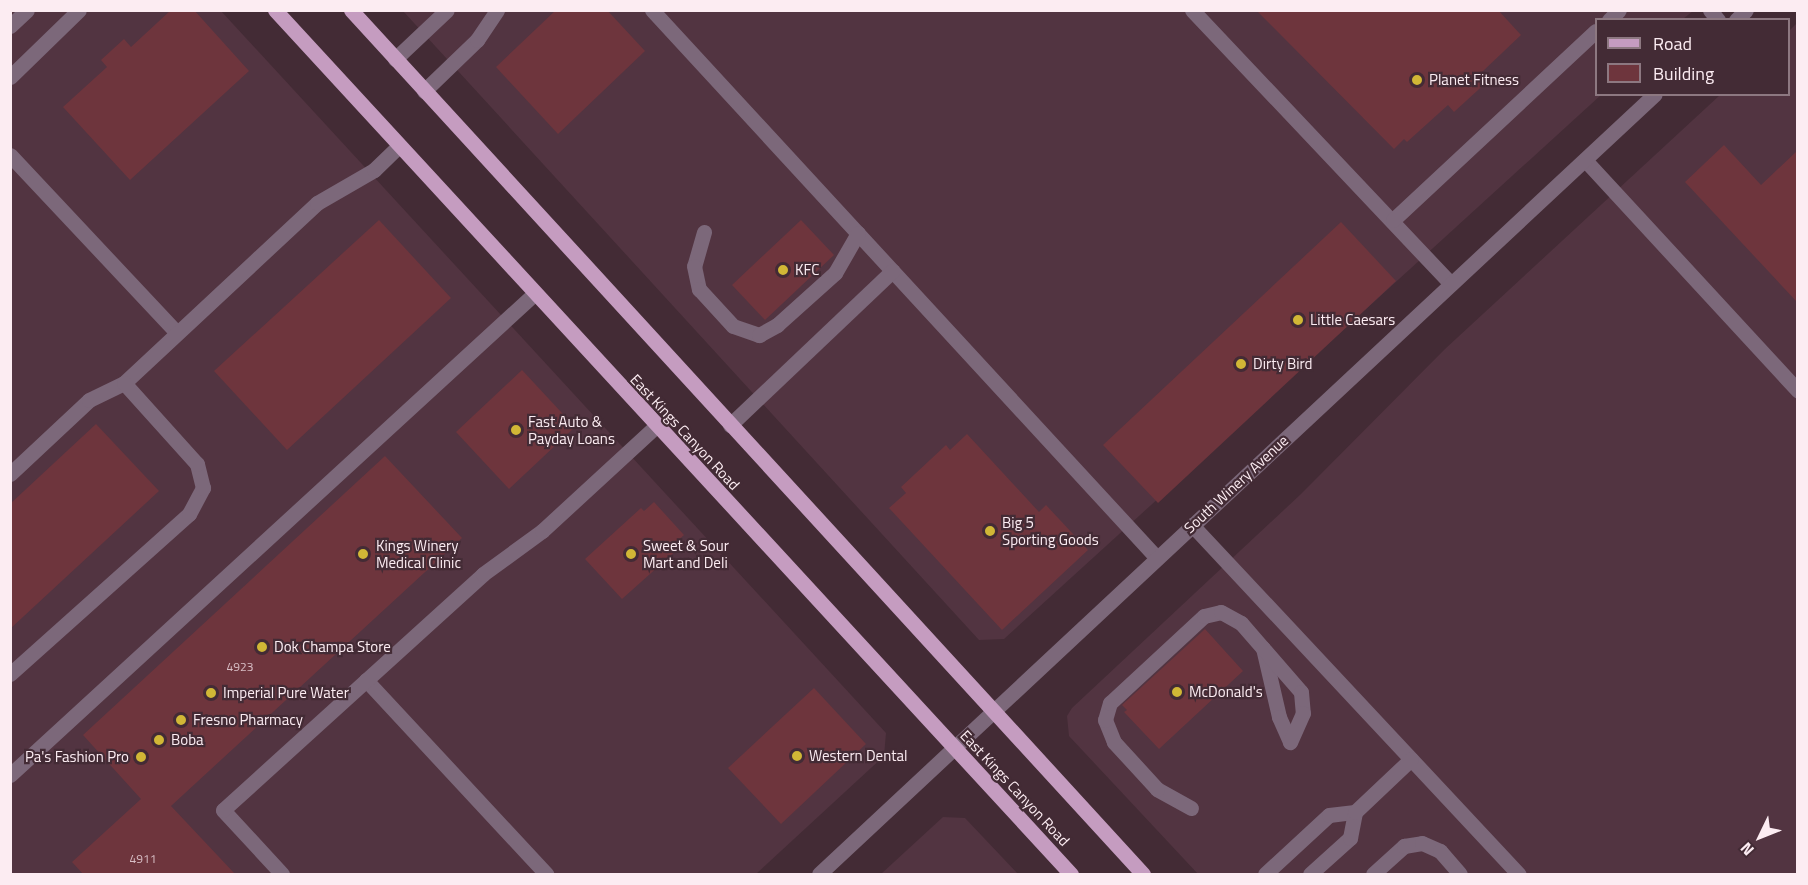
<!DOCTYPE html>
<style>
body{margin:0}
#map{position:relative;width:1808px;height:885px;overflow:hidden;background:#432b35;font-family:"Titillium Web",sans-serif}
div>[style]{position:absolute}
[style*='--x']{left:calc(var(--x)*1px);top:calc(var(--y)*1px);width:calc(var(--w)*1px);rotate:calc(var(--a)*1deg)}
.built>*{inset:0;background:#523441}
.building>*{inset:0;background:#6e353d}
.minor>*{height:15px;margin:-7.5px;padding:0 7.5px;transform-origin:7.5px;border-radius:7.5px;background:#7c687a}
.major>*{height:15px;margin:-7.5px;padding:0 7.5px;transform-origin:7.5px;border-radius:7.5px;background:#c59cc0}
.dots>*{width:16px;height:16px;translate:-50% -50%;box-sizing:border-box;border:3px solid #432b35;border-radius:50%}
span{translate:-50% -50%;white-space:nowrap;text-align:center;line-height:1.15;-webkit-text-stroke:4.5px #432b35;paint-order:stroke}
.number-label{font-size:12px;color:#d8bec5}
.number-label span{-webkit-text-stroke-width:0}
.poi-label{font-size:15px;color:#fcecf2}
.left{translate:0 -50%;text-align:left}
.right{translate:-100% -50%;text-align:right}
.street-label{font-size:15px;color:#fcecf2}
.frame{position:absolute;inset:0;border:12px solid #fcecf2;pointer-events:none}
.legend{position:absolute;left:1595px;top:18px;width:195px;height:78px;box-sizing:border-box;background:#432b35;border:2px solid #8d7881;margin:0;padding:8px 10px;list-style:none;font-size:18px;color:#fcecf2}
.legend li{display:flex;align-items:center;gap:12px;height:30px}
.legend b{width:30px;border:2px solid #8d7881}
.north{position:absolute;left:1730px;top:807px;width:60px;height:60px;-webkit-text-stroke:4px #432b35;paint-order:stroke;rotate:227deg;font-size:16px;font-weight:700;line-height:24px;text-align:center;color:#fcecf2}
.north::after{content:'';display:block;margin:auto;width:21px;height:27px;background:#fcecf2;clip-path:polygon(50% 0,100% 100%,50% 72%,0 100%)}
</style>
<div id="map">
<div class="built">
<i style="clip-path:polygon(10px 11px,221px 11px,886px 733px,884px 756px,756px 874px,11px 874px)"></i>
<i style="clip-path:polygon(403px 11px,1693px 11px,1683px 19px,1596px 20px,1596px 94px,1601px 95px,1004px 639px,979px 640px)"></i>
<i style="clip-path:polygon(1797px 23px,1797px 874px,1198px 874px,1069px 736px,1067px 716px,1072px 708px,1301px 494px,1445px 349px,1720px 95px,1788px 94px,1789px 31px)"></i>
<i style="clip-path:polygon(943px 817px,965px 818px,1018px 874px,881px 874px)"></i>
</div>
<div class="building">
<i style="clip-path:polygon(171px 10px,194px 10px,249px 71px,130px 180px,63px 107px,107px 67px,101px 60px,124px 39px,131px 47px)"></i>
<i style="clip-path:polygon(556px 10px,607px 10px,645px 51px,558px 134px,496px 67px)"></i>
<i style="clip-path:polygon(1256px 10px,1498px 10px,1521px 35px,1482px 72px,1489px 80px,1454px 112px,1448px 105px,1407px 142px,1404px 139px,1394px 149px)"></i>
<i style="clip-path:polygon(1724px 145px,1761px 185px,1797px 151px,1797px 302px,1685px 182px)"></i>
<i style="clip-path:polygon(379px 220px,451px 298px,287px 450px,214px 371px)"></i>
<i style="clip-path:polygon(801px 220px,834px 255px,765px 320px,732px 285px)"></i>
<i style="clip-path:polygon(1341px 222px,1396px 281px,1158px 503px,1103px 445px)"></i>
<i style="clip-path:polygon(522px 370px,575px 427px,509px 489px,456px 432px)"></i>
<i style="clip-path:polygon(96px 424px,159px 491px,10px 629px,10px 504px)"></i>
<i style="clip-path:polygon(967px 434px,1039px 512px,1046px 505px,1088px 550px,1002px 630px,889px 508px,906px 493px,901px 487px,946px 445px,950px 450px)"></i>
<i style="clip-path:polygon(385px 456px,462px 538px,171px 806px,235px 874px,83px 874px,72px 862px,141px 799px,83px 735px)"></i>
<i style="clip-path:polygon(654px 502px,684px 535px,674px 544px,678px 549px,622px 599px,585px 559px,641px 508px,644px 511px)"></i>
<i style="clip-path:polygon(1205px 629px,1243px 671px,1159px 749px,1124px 712px,1127px 710px,1122px 705px)"></i>
<i style="clip-path:polygon(814px 688px,866px 744px,781px 824px,728px 768px)"></i>
</div>
<div class="minor">
<i style="--x:652;--y:10;--w:745;--a:47.34"></i>
<i style="--x:1192;--y:10;--w:377;--a:46.6"></i>
<i style="--x:1710;--y:10;--w:13;--a:51"></i>
<i style="--x:1609;--y:20;--w:14;--a:-45"></i>
<i style="--x:1736;--y:20;--w:14;--a:-45"></i>
<i style="--x:10;--y:26;--w:23;--a:-43"></i>
<i style="--x:395;--y:59;--w:71;--a:-43.3"></i>
<i style="--x:10;--y:77;--w:96;--a:-44.2"></i>
<i style="--x:424;--y:91;--w:74;--a:-43.9"></i>
<i style="--x:477;--y:40;--w:36;--a:-56"></i>
<i style="--x:10;--y:155;--w:244;--a:46.8"></i>
<i style="--x:1585;--y:160;--w:314;--a:47.3"></i>
<i style="--x:1393;--y:220;--w:277;--a:-43"></i>
<i style="--x:704;--y:232;--w:35;--a:106"></i>
<i style="--x:694;--y:266;--w:24;--a:78"></i>
<i style="--x:699;--y:289;--w:50;--a:47.4"></i>
<i style="--x:733;--y:326;--w:28;--a:19"></i>
<i style="--x:759;--y:335;--w:21;--a:-29"></i>
<i style="--x:777;--y:325;--w:78;--a:-41.9"></i>
<i style="--x:835;--y:273;--w:46;--a:-60.1"></i>
<i style="--x:730;--y:425;--w:224;--a:-43.5"></i>
<i style="--x:10;--y:474;--w:108;--a:-43.1"></i>
<i style="--x:89;--y:400;--w:39;--a:-26"></i>
<i style="--x:124;--y:383;--w:264;--a:-43"></i>
<i style="--x:317;--y:203;--w:66;--a:-30.1"></i>
<i style="--x:374;--y:170;--w:35;--a:-44"></i>
<i style="--x:1192;--y:525;--w:478;--a:46.9"></i>
<i style="--x:1263;--y:648;--w:71;--a:76.9"></i>
<i style="--x:1279;--y:717;--w:27;--a:66"></i>
<i style="--x:10;--y:674;--w:240;--a:-41.8"></i>
<i style="--x:189;--y:514;--w:30;--a:-62"></i>
<i style="--x:203;--y:488;--w:25;--a:-104"></i>
<i style="--x:197;--y:464;--w:109;--a:-132"></i>
<i style="--x:366;--y:680;--w:265;--a:47.1"></i>
<i style="--x:10;--y:775;--w:711;--a:-42.55"></i>
<i style="--x:1191;--y:808;--w:39;--a:-151"></i>
<i style="--x:1157;--y:789;--w:64;--a:-132.5"></i>
<i style="--x:1114;--y:742;--w:24;--a:-112"></i>
<i style="--x:1105;--y:720;--w:18;--a:-74"></i>
<i style="--x:1110;--y:703;--w:128;--a:-42.8"></i>
<i style="--x:1204;--y:616;--w:17;--a:-13"></i>
<i style="--x:1221;--y:612;--w:23;--a:29"></i>
<i style="--x:1241;--y:623;--w:91;--a:49"></i>
<i style="--x:1301;--y:692;--w:21;--a:85"></i>
<i style="--x:1303;--y:713;--w:32;--a:114"></i>
<i style="--x:282;--y:874;--w:87;--a:-132.7"></i>
<i style="--x:223;--y:810;--w:351;--a:-42.2"></i>
<i style="--x:483;--y:574;--w:73;--a:-36.1"></i>
<i style="--x:542;--y:531;--w:155;--a:-42.6"></i>
<i style="--x:819;--y:874;--w:1143;--a:-43.02"></i>
<i style="--x:1265;--y:874;--w:87;--a:-42.7"></i>
<i style="--x:1329;--y:815;--w:26;--a:-7"></i>
<i style="--x:1310;--y:874;--w:54;--a:-42"></i>
<i style="--x:1350;--y:838;--w:26;--a:-79"></i>
<i style="--x:1355;--y:812;--w:77;--a:-43.4"></i>
<i style="--x:1373;--y:874;--w:42;--a:-42.1"></i>
<i style="--x:1404;--y:846;--w:18;--a:-9"></i>
<i style="--x:1422;--y:843;--w:20;--a:24"></i>
<i style="--x:1440;--y:851;--w:30;--a:49"></i>
</div>
<div class="major">
<i style="--x:275;--y:10;--w:1175;--a:47.35"></i>
<i style="--x:351;--y:10;--w:1172;--a:47.49"></i>
</div>
<div class="dots">
<i style="left:1417px;top:80px;background:#d1b736"></i>
<i style="left:783px;top:270px;background:#d1b736"></i>
<i style="left:1298px;top:320px;background:#d1b736"></i>
<i style="left:1241px;top:364px;background:#d1b736"></i>
<i style="left:516px;top:430px;background:#d1b736"></i>
<i style="left:990px;top:531px;background:#d1b736"></i>
<i style="left:363px;top:554px;background:#d1b736"></i>
<i style="left:631px;top:554px;background:#d1b736"></i>
<i style="left:262px;top:647px;background:#d1b736"></i>
<i style="left:1177px;top:692px;background:#d1b736"></i>
<i style="left:211px;top:693px;background:#d1b736"></i>
<i style="left:181px;top:720px;background:#d1b736"></i>
<i style="left:159px;top:740px;background:#d1b736"></i>
<i style="left:797px;top:756px;background:#d1b736"></i>
<i style="left:141px;top:757px;background:#d1b736"></i>
</div>
<div class="number-label">
<span style="left:240px;top:667px">4923</span>
<span style="left:143px;top:859px">4911</span>
</div>
<div class="poi-label">
<span class="left" style="left:1429px;top:80px">Planet Fitness</span>
<span class="left" style="left:795px;top:270px">KFC</span>
<span class="left" style="left:1310px;top:320px">Little Caesars</span>
<span class="left" style="left:1253px;top:364px">Dirty Bird</span>
<span class="left" style="left:528px;top:430px">Fast Auto &amp;<br>Payday Loans</span>
<span class="left" style="left:1002px;top:531px">Big 5<br>Sporting Goods</span>
<span class="left" style="left:376px;top:554px">Kings Winery<br>Medical Clinic</span>
<span class="left" style="left:643px;top:554px">Sweet &amp; Sour<br>Mart and Deli</span>
<span class="left" style="left:274px;top:647px">Dok Champa Store</span>
<span class="left" style="left:1189px;top:692px">McDonald's</span>
<span class="left" style="left:223px;top:693px">Imperial Pure Water</span>
<span class="left" style="left:193px;top:720px">Fresno Pharmacy</span>
<span class="left" style="left:171px;top:740px">Boba</span>
<span class="left" style="left:809px;top:756px">Western Dental</span>
<span class="right" style="left:129px;top:757px">Pa's Fashion Pro</span>
</div>
<div class="street-label">
<span style="left:685px;top:432px;rotate:47deg">East Kings Canyon Road</span>
<span style="left:1236px;top:484px;rotate:-43deg">South Winery Avenue</span>
<span style="left:1015px;top:788px;rotate:47deg">East Kings Canyon Road</span>
</div>
<div class="frame"></div>
<ul class="legend">
<li><b style="height:8px;background:#c59cc0"></b>Road</li>
<li><b style="height:16px;background:#6e353d"></b>Building</li>
</ul>
<div class="north">N</div>
</div>
